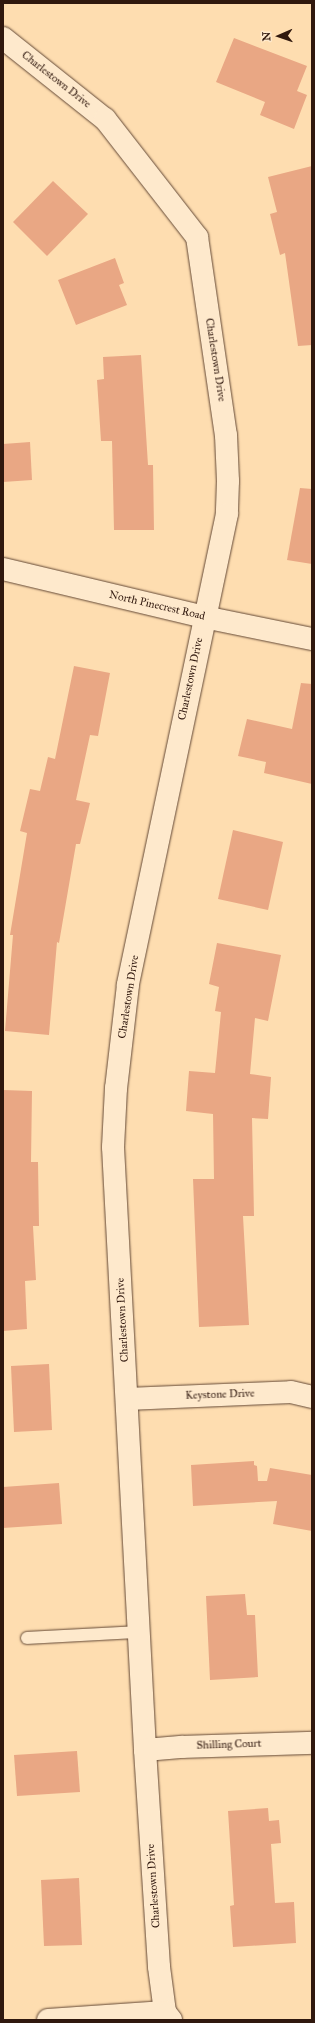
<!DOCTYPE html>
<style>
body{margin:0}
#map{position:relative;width:315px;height:2023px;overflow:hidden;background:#feddb0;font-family:"IM FELL Great Primer",serif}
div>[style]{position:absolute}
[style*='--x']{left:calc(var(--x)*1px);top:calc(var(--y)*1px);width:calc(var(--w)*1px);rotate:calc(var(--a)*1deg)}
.building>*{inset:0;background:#e9a784}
.roads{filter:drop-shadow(0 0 1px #644936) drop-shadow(0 0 1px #644936)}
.service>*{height:12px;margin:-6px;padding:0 6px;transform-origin:6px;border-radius:6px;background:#fee9cc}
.minor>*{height:22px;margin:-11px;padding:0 11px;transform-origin:11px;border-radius:11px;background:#fee9cc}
span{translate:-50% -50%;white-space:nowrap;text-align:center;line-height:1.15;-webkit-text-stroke:3.5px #fee9cc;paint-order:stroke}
.street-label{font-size:11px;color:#30180e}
.frame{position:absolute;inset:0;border:4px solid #30180e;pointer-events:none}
.north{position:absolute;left:259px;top:16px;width:40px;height:40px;-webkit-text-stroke:3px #fee9cc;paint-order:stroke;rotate:268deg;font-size:11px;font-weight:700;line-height:16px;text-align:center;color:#30180e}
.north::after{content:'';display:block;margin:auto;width:14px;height:18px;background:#30180e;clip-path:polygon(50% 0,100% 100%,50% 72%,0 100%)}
</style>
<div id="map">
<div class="building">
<i style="clip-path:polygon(234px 38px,307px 66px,297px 91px,307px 95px,294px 129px,260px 115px,265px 102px,216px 82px)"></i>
<i style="clip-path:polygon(312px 166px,312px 345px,298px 346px,285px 253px,280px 255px,270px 214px,277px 212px,268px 177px)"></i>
<i style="clip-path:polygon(53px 181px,88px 214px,47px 256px,13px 222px)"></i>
<i style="clip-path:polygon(115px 258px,124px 283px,119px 285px,127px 305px,76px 325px,58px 280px)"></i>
<i style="clip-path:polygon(141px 355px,148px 465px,153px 465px,154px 530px,114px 530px,112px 441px,101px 441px,97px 380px,104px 379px,103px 357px)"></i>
<i style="clip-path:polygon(30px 442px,32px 480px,3px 482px,3px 444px)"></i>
<i style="clip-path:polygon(300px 488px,312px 489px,312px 564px,287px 560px)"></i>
<i style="clip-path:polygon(74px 666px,110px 673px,98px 736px,90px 735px,76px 800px,90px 803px,80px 844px,76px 844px,59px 943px,57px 942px,49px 1035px,5px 1031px,13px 935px,10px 935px,27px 833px,20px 831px,30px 789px,40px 791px,48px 757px,55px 759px)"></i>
<i style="clip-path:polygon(301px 683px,312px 684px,312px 784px,264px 773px,266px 762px,238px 756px,247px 719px,292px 729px)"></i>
<i style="clip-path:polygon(233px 830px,283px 842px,268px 910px,218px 899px)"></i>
<i style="clip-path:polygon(217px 943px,281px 955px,268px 1021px,255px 1018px,250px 1074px,271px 1077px,268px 1119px,252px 1118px,254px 1216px,243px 1216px,249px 1325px,199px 1327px,193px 1179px,214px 1179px,213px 1114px,186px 1111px,189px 1071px,215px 1073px,221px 1012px,215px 1011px,219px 987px,209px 984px)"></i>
<i style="clip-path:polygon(3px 1090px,32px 1091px,31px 1162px,38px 1162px,39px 1226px,33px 1226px,36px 1280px,25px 1281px,27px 1329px,3px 1331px)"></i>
<i style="clip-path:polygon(49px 1364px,52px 1430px,14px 1432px,11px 1366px)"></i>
<i style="clip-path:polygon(254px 1461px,254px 1465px,257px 1466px,258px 1481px,267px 1481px,270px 1468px,312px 1475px,312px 1531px,273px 1524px,277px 1501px,193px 1506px,191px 1465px)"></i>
<i style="clip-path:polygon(59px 1483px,62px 1524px,3px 1528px,3px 1487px)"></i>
<i style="clip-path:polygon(245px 1594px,247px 1615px,255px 1615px,258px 1677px,210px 1680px,206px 1596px)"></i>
<i style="clip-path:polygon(77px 1751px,80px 1792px,17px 1796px,14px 1755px)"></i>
<i style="clip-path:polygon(268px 1808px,269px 1821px,279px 1820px,281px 1843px,271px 1844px,275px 1903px,294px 1902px,296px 1943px,233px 1947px,230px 1906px,234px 1905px,228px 1811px)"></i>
<i style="clip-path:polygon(79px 1878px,82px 1945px,44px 1946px,41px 1880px)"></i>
</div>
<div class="roads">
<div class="service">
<i style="--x:27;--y:1638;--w:112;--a:-3.1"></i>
</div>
<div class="minor">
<i style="--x:3;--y:38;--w:130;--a:38.5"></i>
<i style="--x:105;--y:119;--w:150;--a:52.1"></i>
<i style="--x:197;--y:237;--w:200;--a:81.7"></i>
<i style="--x:226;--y:435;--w:46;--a:87.5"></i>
<i style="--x:228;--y:481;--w:33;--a:92"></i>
<i style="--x:227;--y:514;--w:481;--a:101.9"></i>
<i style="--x:128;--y:985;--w:104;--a:96.6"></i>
<i style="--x:116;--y:1088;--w:59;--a:92.9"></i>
<i style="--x:113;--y:1147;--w:604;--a:86.96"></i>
<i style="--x:145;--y:1750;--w:217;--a:86.3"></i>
<i style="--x:159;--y:1967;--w:45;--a:82.4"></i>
<i style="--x:165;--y:2012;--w:10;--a:53"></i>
<i style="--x:3;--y:569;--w:207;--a:13.4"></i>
<i style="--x:204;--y:617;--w:110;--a:11.5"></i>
<i style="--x:127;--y:1399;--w:164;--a:-2.4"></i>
<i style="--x:291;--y:1392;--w:22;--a:13"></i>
<i style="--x:145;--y:1750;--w:38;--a:-5"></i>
<i style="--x:183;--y:1747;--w:129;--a:-1.8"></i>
<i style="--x:48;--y:2020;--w:117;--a:-3.9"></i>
</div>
</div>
<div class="street-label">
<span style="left:56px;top:80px;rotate:38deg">Charlestown Drive</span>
<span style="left:215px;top:360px;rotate:81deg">Charlestown Drive</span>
<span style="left:157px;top:606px;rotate:13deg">North Pinecrest Road</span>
<span style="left:191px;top:679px;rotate:-78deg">Charlestown Drive</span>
<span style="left:129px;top:997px;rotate:-81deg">Charlestown Drive</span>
<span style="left:123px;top:1320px;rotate:-93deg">Charlestown Drive</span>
<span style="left:220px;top:1395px;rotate:-2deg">Keystone Drive</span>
<span style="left:229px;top:1745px;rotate:-2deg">Shilling Court</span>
<span style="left:154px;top:1886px;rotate:-94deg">Charlestown Drive</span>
</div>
<div class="frame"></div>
<div class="north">N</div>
</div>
